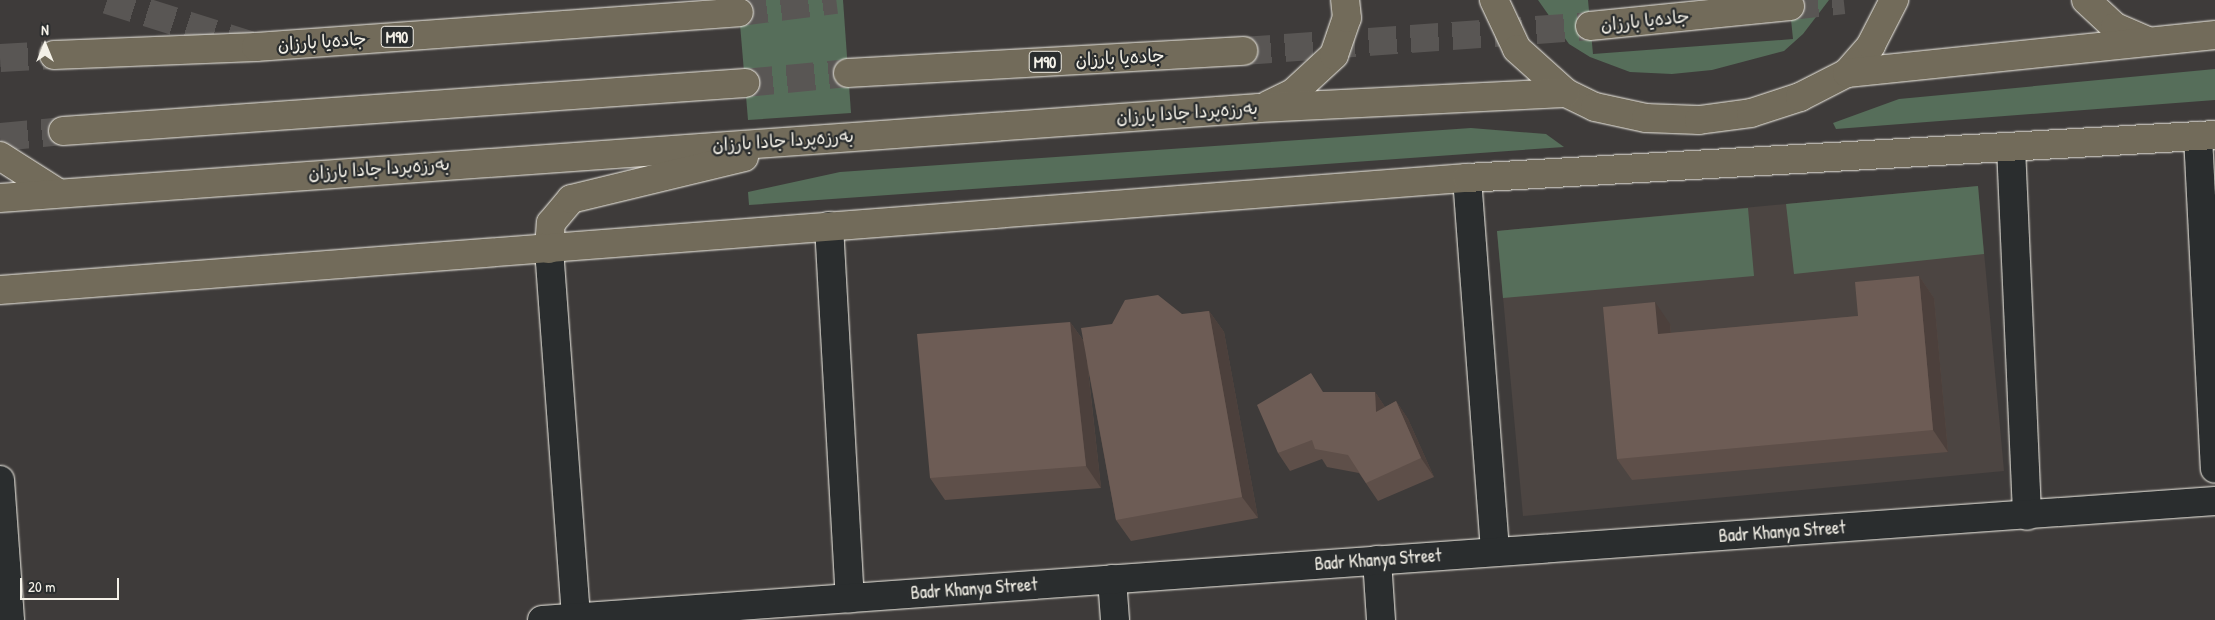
<!DOCTYPE html>
<meta charset="utf-8">
<style>
body{margin:0}
#map{position:relative;width:2215px;height:620px;overflow:hidden;background:#3e3b3a;font-family:"Patrick Hand","Playpen Sans Arabic",sans-serif}
div>[style]{position:absolute}
[style*='--x']{left:calc(var(--x)*1px);top:calc(var(--y)*1px);width:calc(var(--w)*1px);rotate:calc(var(--a)*1deg)}
.built>*{inset:0;background:#4c4542}
.green>*{inset:0;background:#566e5a}
.highway-tunnel>*{height:28px;margin-top:-14px;transform-origin:0;background:repeating-linear-gradient(90deg,#595654 0 28px,transparent 0 42px)}
.roads{filter:drop-shadow(0 0 1px #f4f1e8) drop-shadow(0 0 1px #f4f1e8)}
.minor>*{height:28px;margin:-14px;padding:0 14px;transform-origin:14px;border-radius:14px;background:#2a2d2e}
.major>*{height:28px;margin:-14px;padding:0 14px;transform-origin:14px;border-radius:14px;background:#726b5a}
.highway>*{height:28px;margin:-14px;padding:0 14px;transform-origin:14px;border-radius:14px;background:#726b5a}
.wall>*{inset:0;background:#5e4f49}
.shaded-wall>*{inset:0;background:#4c403c}
.building>*{inset:0;background:#6d5c55}
span{translate:-50% -50%;white-space:nowrap;text-align:center;line-height:1.15;-webkit-text-stroke:4.5px #2a2d2e;paint-order:stroke}
.shield-label span{padding:1px 4px;background:#2a2d2e;border:1px solid;border-radius:4px;-webkit-text-stroke-width:0}
.shield-label{font-size:16px;color:#f4f1e8;font-weight:700}
.street-label{font-size:18px;color:#f4f1e8}
.north{position:absolute;left:20px;top:20px;width:50px;height:50px;-webkit-text-stroke:4px #2a2d2e;paint-order:stroke;rotate:0deg;font-size:14px;font-weight:700;line-height:20px;text-align:center;color:#f4f1e8}
.north::after{content:'';display:block;margin:auto;width:18px;height:22px;background:#f4f1e8;clip-path:polygon(50% 0,100% 100%,50% 72%,0 100%)}
.scale{position:absolute;left:20px;top:578px;width:99px;height:22px;box-sizing:border-box;border:2px solid #f4f1e8;border-top:0;padding-left:6px;font-size:15px;line-height:18px;white-space:nowrap;color:#f4f1e8;-webkit-text-stroke:4px #2a2d2e;paint-order:stroke}
</style>
<div id="map">
<div class="built">
<i style="clip-path:polygon(1978px 186px,2004px 471px,1523px 516px,1497px 231px)"></i>
</div>
<div class="green">
<i style="clip-path:polygon(738px 0,843px 0,851px 113px,748px 120px)"></i>
<i style="clip-path:polygon(1538px 0,1588px 0,1593px 54px,1793px 39px,1789px 0,1829px 0,1803px 34px,1784px 51px,1712px 70px,1672px 74px,1630px 72px,1590px 57px,1569px 44px)"></i>
<i style="clip-path:polygon(2215px 69px,2215px 100px,1836px 129px,1833px 123px,1899px 99px)"></i>
<i style="clip-path:polygon(1471px 128px,1546px 134px,1564px 147px,749px 205px,748px 192px,840px 172px)"></i>
<i style="clip-path:polygon(1978px 186px,1984px 254px,1794px 274px,1786px 204px)"></i>
<i style="clip-path:polygon(1748px 208px,1754px 276px,1503px 298px,1497px 231px)"></i>
</div>
<div class="highway-tunnel">
<i style="--x:107;--y:0;--w:150;--a:17.5"></i>
<i style="--x:1790;--y:6;--w:54;--a:-6.3"></i>
<i style="--x:739;--y:12;--w:98;--a:-7.1"></i>
<i style="--x:1243;--y:51;--w:348;--a:-4.1"></i>
<i style="--x:0;--y:58;--w:54;--a:-3.2"></i>
<i style="--x:745;--y:83;--w:103;--a:-5.5"></i>
<i style="--x:0;--y:137;--w:63;--a:-5.4"></i>
</div>
<div class="roads">
<div class="minor">
<i style="--x:2198;--y:136;--w:333;--a:87.1"></i>
<i style="--x:2011;--y:147;--w:369;--a:87.5"></i>
<i style="--x:1467;--y:178;--w:374;--a:85.7"></i>
<i style="--x:829;--y:226;--w:373;--a:86.8"></i>
<i style="--x:549;--y:249;--w:370;--a:85.8"></i>
<i style="--x:0;--y:480;--w:140;--a:85.9"></i>
<i style="--x:1377;--y:560;--w:60;--a:86.2"></i>
<i style="--x:1112;--y:579;--w:41;--a:85.8"></i>
<i style="--x:542;--y:620;--w:1677;--a:-4.07"></i>
</div>
<div class="major">
<i style="--x:1494;--y:0;--w:54;--a:64.9"></i>
<i style="--x:1517;--y:49;--w:66;--a:41.9"></i>
<i style="--x:1566;--y:93;--w:32;--a:26"></i>
<i style="--x:1595;--y:107;--w:52;--a:12.2"></i>
<i style="--x:1646;--y:118;--w:53;--a:2.2"></i>
<i style="--x:1699;--y:120;--w:52;--a:-7.7"></i>
<i style="--x:1751;--y:113;--w:52;--a:-18.1"></i>
<i style="--x:1800;--y:97;--w:53;--a:-27.1"></i>
<i style="--x:1847;--y:73;--w:37;--a:-49"></i>
<i style="--x:1871;--y:45;--w:51;--a:-62.9"></i>
<i style="--x:1268;--y:105;--w:28;--a:-26"></i>
<i style="--x:1293;--y:93;--w:56;--a:-42.8"></i>
<i style="--x:1334;--y:55;--w:39;--a:-71"></i>
<i style="--x:1347;--y:18;--w:18;--a:-96"></i>
<i style="--x:0;--y:156;--w:69;--a:32.5"></i>
<i style="--x:0;--y:198;--w:1262;--a:-4.09"></i>
<i style="--x:1259;--y:108;--w:307;--a:-2.8"></i>
<i style="--x:549;--y:249;--w:26;--a:-86"></i>
<i style="--x:551;--y:223;--w:31;--a:-50"></i>
<i style="--x:571;--y:199;--w:178;--a:-13.6"></i>
<i style="--x:0;--y:290;--w:1471;--a:-4.37"></i>
<i style="--x:1467;--y:178;--w:749;--a:-3.29"></i>
</div>
<div class="highway">
<i style="--x:2086;--y:0;--w:40;--a:43"></i>
<i style="--x:2115;--y:27;--w:34;--a:23"></i>
<i style="--x:1590;--y:26;--w:201;--a:-5.7"></i>
<i style="--x:54;--y:55;--w:202;--a:-2.3"></i>
<i style="--x:256;--y:47;--w:484;--a:-4.1"></i>
<i style="--x:848;--y:73;--w:396;--a:-3.2"></i>
<i style="--x:1847;--y:73;--w:370;--a:-5.9"></i>
<i style="--x:63;--y:131;--w:684;--a:-4.03"></i>
</div>
</div>
<div class="wall">
<i style="clip-path:polygon(1919px 276px,1934px 298px,1948px 452px,1632px 480px,1617px 459px,1670px 324px,1671px 333px,1858px 316px)"></i>
<i style="clip-path:polygon(1209px 311px,1224px 332px,1258px 518px,1131px 541px,1116px 520px,1088px 368px,1101px 488px,945px 500px,930px 478px,1070px 322px,1083px 340px,1112px 324px)"></i>
<i style="clip-path:polygon(1375px 392px,1385px 407px,1396px 401px,1408px 419px,1434px 477px,1378px 501px,1359px 473px,1327px 467px,1322px 459px,1290px 471px,1278px 453px)"></i>
</div>
<div class="shaded-wall">
<i style="clip-path:polygon(1919px 276px,1934px 298px,1948px 452px,1933px 430px)"></i>
<i style="clip-path:polygon(1655px 302px,1670px 324px,1673px 356px,1658px 334px)"></i>
<i style="clip-path:polygon(1209px 311px,1224px 332px,1258px 518px,1242px 497px)"></i>
<i style="clip-path:polygon(1070px 322px,1085px 343px,1101px 488px,1086px 466px)"></i>
<i style="clip-path:polygon(1375px 392px,1387px 410px,1376px 412px)"></i>
<i style="clip-path:polygon(1396px 401px,1408px 419px,1434px 477px,1421px 458px)"></i>
</div>
<div class="building">
<i style="clip-path:polygon(1919px 276px,1933px 430px,1617px 459px,1603px 307px,1655px 302px,1658px 334px,1858px 316px,1855px 282px)"></i>
<i style="clip-path:polygon(1158px 295px,1182px 314px,1209px 311px,1242px 497px,1116px 520px,1081px 328px,1112px 324px,1125px 300px)"></i>
<i style="clip-path:polygon(1070px 322px,1086px 466px,930px 478px,917px 334px)"></i>
<i style="clip-path:polygon(1311px 373px,1323px 392px,1375px 392px,1376px 412px,1396px 401px,1421px 458px,1366px 483px,1348px 455px,1315px 449px,1312px 440px,1278px 453px,1257px 405px)"></i>
</div>
<div class="shield-label">
<span style="left:397px;top:37px">M90</span>
<span style="left:1045px;top:62px">M90</span>
</div>
<div class="street-label">
<span style="left:1645px;top:21px;rotate:-6deg">جادەیا بارزان</span>
<span style="left:322px;top:42px;rotate:-4deg">جادەیا بارزان</span>
<span style="left:1120px;top:58px;rotate:-3deg">جادەیا بارزان</span>
<span style="left:1187px;top:113px;rotate:-4deg">بەرزەپردا جادا بارزان</span>
<span style="left:783px;top:141px;rotate:-4deg">بەرزەپردا جادا بارزان</span>
<span style="left:379px;top:169px;rotate:-4deg">بەرزەپردا جادا بارزان</span>
<span style="left:1782px;top:532px;rotate:-4deg">Badr Khanya Street</span>
<span style="left:1378px;top:560px;rotate:-4deg">Badr Khanya Street</span>
<span style="left:974px;top:589px;rotate:-4deg">Badr Khanya Street</span>
</div>
<div class="north">N</div>
<div class="scale">20 m</div>
</div>
